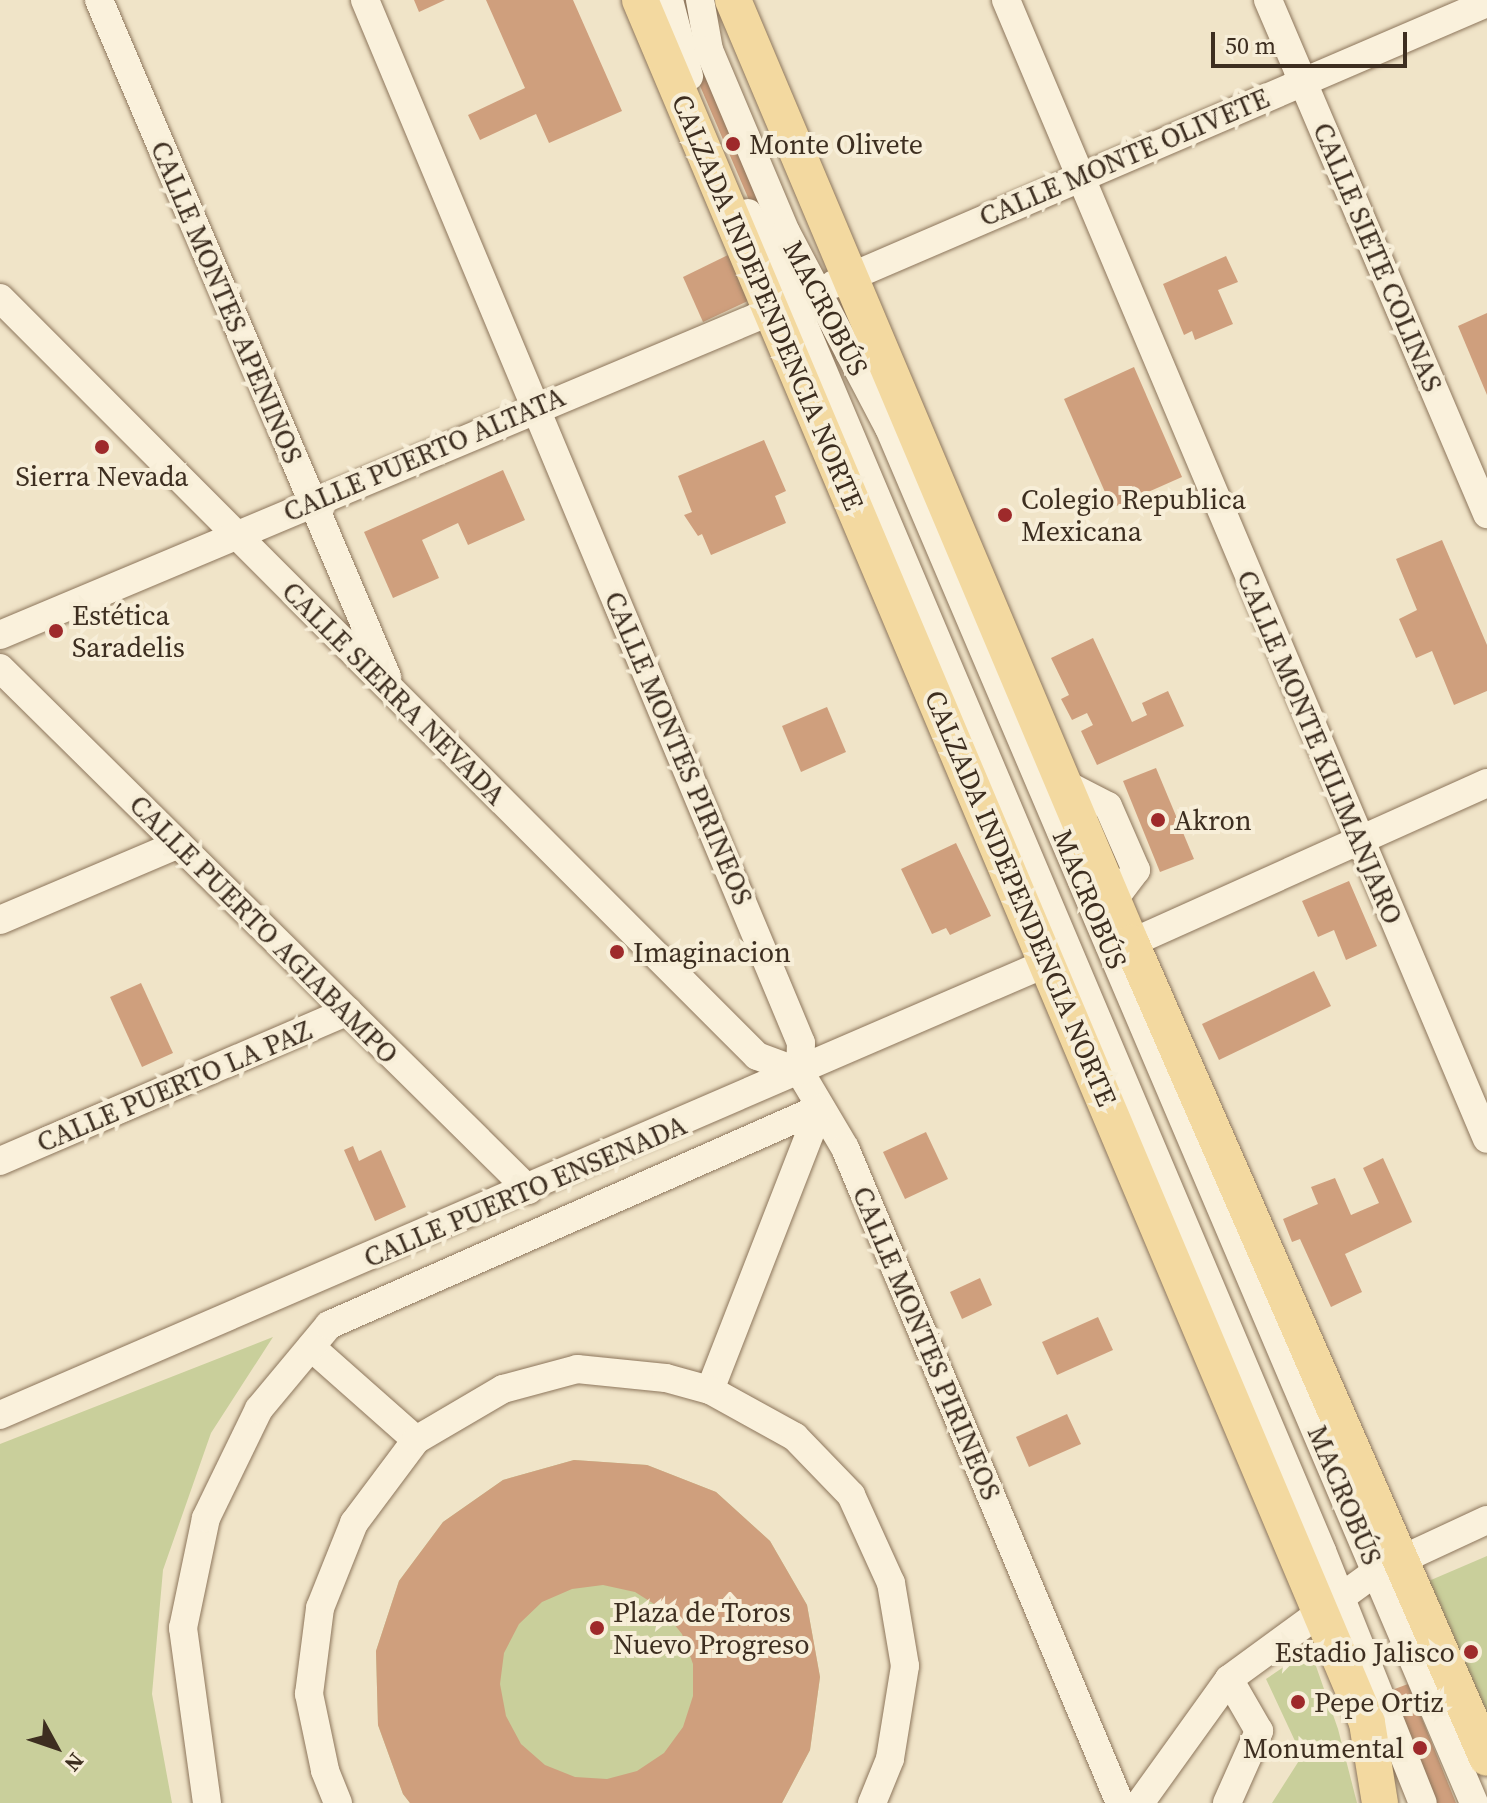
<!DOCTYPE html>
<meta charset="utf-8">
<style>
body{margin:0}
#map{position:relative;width:1487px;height:1803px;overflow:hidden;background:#f0e4c8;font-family:"Source Serif 4",serif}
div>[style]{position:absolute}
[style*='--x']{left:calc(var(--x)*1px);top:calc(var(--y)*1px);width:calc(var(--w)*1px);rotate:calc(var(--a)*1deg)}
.green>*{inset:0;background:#c9cf9b}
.building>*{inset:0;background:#cf9f7d}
.roads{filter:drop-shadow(0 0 2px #8d765c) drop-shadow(0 0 2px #8d765c)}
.minor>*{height:28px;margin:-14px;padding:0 14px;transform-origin:14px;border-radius:14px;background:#faf1dc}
.major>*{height:36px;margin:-18px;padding:0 18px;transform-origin:18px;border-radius:18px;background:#f3d9a0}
.dots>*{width:22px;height:22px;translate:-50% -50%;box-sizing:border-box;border:4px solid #f7eed8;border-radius:50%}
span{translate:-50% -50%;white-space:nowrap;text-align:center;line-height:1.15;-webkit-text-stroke:8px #f7eed8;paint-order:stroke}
.poi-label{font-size:28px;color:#3d2e20}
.left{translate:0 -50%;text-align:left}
.right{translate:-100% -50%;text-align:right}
.street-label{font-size:28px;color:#3d2e20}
.north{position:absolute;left:16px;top:1707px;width:80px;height:80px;-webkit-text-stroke:6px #f7eed8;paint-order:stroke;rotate:130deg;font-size:22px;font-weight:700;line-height:32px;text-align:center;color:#3d2e20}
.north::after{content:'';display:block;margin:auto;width:28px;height:36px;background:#3d2e20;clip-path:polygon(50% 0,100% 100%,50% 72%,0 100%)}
.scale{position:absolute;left:1211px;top:32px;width:196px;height:36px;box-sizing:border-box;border:4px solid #3d2e20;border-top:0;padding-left:10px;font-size:24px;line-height:28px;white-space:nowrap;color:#3d2e20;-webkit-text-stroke:6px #f7eed8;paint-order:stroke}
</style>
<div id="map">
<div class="green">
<i style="clip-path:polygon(273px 1337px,211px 1433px,163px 1570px,152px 1694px,172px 1803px,0 1803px,0 1444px)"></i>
<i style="clip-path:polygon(574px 1460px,647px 1465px,716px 1492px,770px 1541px,807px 1605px,820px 1677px,810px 1750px,782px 1803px,410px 1803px,403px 1794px,378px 1725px,376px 1651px,399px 1581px,443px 1522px,503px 1480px)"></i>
<i style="clip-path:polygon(1487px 1556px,1487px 1720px,1424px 1583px)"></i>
<i style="clip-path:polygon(1310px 1649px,1338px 1729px,1357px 1803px,1272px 1803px,1302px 1756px,1266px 1679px)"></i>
</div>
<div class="building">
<i style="clip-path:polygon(414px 0,445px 0,419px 12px)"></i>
<i style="clip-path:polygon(486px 0,573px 0,622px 111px,549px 143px,536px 114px,480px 140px,468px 115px,525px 88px)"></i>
<i style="clip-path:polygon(703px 52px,778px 230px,765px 237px,688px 58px)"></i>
<i style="clip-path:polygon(728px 255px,750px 300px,703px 322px,683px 277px)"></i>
<i style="clip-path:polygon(1226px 256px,1238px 282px,1218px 290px,1233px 324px,1195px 340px,1192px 331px,1184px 335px,1163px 284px)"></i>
<i style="clip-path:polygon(1487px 313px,1487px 395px,1458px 326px)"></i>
<i style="clip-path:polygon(1134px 367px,1182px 477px,1112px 508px,1064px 399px)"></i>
<i style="clip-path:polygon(764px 440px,786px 491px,775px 496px,786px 523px,711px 555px,702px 534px,698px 536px,684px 515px,692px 512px,678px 476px)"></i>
<i style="clip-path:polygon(503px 470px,525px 520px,468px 545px,458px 523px,422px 540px,439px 578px,393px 598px,364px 532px)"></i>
<i style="clip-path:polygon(1442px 540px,1487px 645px,1487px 691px,1454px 705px,1432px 651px,1416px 658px,1399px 619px,1417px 610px,1396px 559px)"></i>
<i style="clip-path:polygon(1093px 638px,1132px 722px,1147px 715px,1142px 703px,1168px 691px,1184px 726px,1097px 765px,1081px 731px,1093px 725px,1087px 713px,1072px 720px,1061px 699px,1069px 695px,1051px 658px)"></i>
<i style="clip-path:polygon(827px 707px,846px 752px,801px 772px,782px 726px)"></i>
<i style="clip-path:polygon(1156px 768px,1194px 859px,1160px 872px,1123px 781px)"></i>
<i style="clip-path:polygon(956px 843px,991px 916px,950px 935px,946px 928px,932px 934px,901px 869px)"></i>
<i style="clip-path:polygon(1349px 881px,1377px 946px,1346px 960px,1334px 930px,1318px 937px,1302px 901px)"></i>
<i style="clip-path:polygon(1314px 971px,1331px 1006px,1219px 1060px,1202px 1024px)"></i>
<i style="clip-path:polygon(141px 983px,173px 1053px,142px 1067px,110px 997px)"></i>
<i style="clip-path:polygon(926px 1132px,948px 1179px,905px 1199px,883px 1152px)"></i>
<i style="clip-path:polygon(353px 1146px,359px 1161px,381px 1150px,406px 1207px,375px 1221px,344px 1150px)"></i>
<i style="clip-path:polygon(1383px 1158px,1412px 1222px,1345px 1254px,1362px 1292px,1331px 1307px,1300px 1239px,1292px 1242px,1283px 1219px,1318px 1204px,1311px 1187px,1335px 1178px,1351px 1215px,1379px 1203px,1363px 1168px)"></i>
<i style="clip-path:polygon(980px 1278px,992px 1305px,962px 1319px,950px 1292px)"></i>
<i style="clip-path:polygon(1098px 1317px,1113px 1350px,1057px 1375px,1042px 1342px)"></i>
<i style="clip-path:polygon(1067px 1414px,1081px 1444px,1029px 1467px,1016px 1437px)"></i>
<i style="clip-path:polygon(evenodd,574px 1460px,647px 1465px,716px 1492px,770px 1541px,807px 1605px,820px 1677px,810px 1750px,782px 1803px,410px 1803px,403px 1794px,378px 1725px,376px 1651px,399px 1581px,443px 1522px,503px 1480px,574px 1460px,603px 1585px,635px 1592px,662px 1609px,682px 1634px,693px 1664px,693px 1696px,683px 1727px,664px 1753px,637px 1771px,607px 1779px,575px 1777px,545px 1765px,521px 1744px,506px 1716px,500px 1684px,504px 1653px,519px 1624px,542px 1602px,572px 1589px,603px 1585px)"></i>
<i style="clip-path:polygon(1408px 1684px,1456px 1803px,1430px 1803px,1384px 1693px)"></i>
</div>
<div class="roads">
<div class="minor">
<i style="--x:99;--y:0;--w:736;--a:66.95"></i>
<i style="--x:365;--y:0;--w:1130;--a:67.31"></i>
<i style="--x:801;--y:1043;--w:29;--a:92"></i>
<i style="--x:800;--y:1072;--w:88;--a:59.4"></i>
<i style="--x:845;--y:1148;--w:710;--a:67.23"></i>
<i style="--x:669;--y:0;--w:79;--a:75.3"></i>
<i style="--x:700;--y:0;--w:51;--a:79.8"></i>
<i style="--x:709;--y:50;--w:198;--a:67.1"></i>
<i style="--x:786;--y:232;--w:221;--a:62.3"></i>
<i style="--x:889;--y:428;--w:1494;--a:66.95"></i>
<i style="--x:1006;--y:0;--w:1236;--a:67.11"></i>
<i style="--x:1268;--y:0;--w:559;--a:66.92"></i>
<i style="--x:748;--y:213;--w:100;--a:62.7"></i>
<i style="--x:794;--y:302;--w:1356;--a:67.08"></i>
<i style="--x:1322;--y:1551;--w:271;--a:68.2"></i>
<i style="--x:834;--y:284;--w:711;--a:-23.28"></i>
<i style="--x:0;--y:298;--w:1071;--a:45.04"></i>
<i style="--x:757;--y:1056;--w:46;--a:20.4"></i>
<i style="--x:0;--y:635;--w:855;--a:-22.78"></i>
<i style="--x:0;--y:668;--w:743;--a:44.62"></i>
<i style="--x:1065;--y:784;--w:48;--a:27.1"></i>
<i style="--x:1108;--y:806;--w:70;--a:66.4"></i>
<i style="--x:1136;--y:870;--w:39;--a:127"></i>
<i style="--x:0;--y:920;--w:194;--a:-23"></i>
<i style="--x:1131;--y:943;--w:390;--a:-24.2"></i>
<i style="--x:0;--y:1161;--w:379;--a:-23.3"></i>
<i style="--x:311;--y:1347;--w:140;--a:41.5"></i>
<i style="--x:710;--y:1390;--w:303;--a:-68.7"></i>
<i style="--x:0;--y:1415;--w:1143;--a:-23.36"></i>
<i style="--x:207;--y:1803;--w:177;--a:-97.8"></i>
<i style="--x:183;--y:1628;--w:112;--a:-78.2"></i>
<i style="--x:206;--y:1518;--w:121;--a:-64.1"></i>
<i style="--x:259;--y:1409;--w:109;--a:-50.2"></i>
<i style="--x:329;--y:1325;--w:537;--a:-23.84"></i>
<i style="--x:338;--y:1803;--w:35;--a:-112"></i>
<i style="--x:325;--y:1770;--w:78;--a:-101.9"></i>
<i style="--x:309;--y:1694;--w:87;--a:-82.7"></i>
<i style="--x:320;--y:1608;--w:92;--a:-68.2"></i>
<i style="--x:354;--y:1523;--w:104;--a:-53.2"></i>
<i style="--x:416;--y:1440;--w:101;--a:-30.4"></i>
<i style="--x:503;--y:1389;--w:77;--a:-15.1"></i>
<i style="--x:577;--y:1369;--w:89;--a:5.8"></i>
<i style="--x:666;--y:1378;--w:46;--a:15.3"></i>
<i style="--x:710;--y:1390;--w:97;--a:28.9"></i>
<i style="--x:795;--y:1437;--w:81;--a:46"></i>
<i style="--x:851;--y:1495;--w:97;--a:65.6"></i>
<i style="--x:891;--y:1583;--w:84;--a:80.4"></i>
<i style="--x:905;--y:1666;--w:94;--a:99.2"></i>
<i style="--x:890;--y:1759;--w:48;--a:112.2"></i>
<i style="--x:1140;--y:1803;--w:153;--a:-54.3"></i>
<i style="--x:1229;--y:1679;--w:183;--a:-36.1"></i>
<i style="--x:1377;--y:1571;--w:121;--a:-24.9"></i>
<i style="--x:1227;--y:1803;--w:79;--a:-66"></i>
<i style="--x:1259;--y:1731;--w:60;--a:-120"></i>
</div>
<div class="major">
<i style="--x:640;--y:0;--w:1870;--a:67.12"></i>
<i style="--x:1367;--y:1723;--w:81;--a:80.8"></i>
<i style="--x:733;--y:0;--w:1024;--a:67.12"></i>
<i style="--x:1131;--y:943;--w:889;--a:66.4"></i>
</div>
</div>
<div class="dots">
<i style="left:733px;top:144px;background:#9e2a2b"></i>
<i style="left:102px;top:447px;background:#9e2a2b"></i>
<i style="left:1005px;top:515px;background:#9e2a2b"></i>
<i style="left:56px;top:631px;background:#9e2a2b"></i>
<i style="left:1158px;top:820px;background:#9e2a2b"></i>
<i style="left:617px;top:952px;background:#9e2a2b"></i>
<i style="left:597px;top:1628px;background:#9e2a2b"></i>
<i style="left:1471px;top:1652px;background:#9e2a2b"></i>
<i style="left:1298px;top:1702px;background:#9e2a2b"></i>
<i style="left:1420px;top:1748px;background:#9e2a2b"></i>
</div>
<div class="poi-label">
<span class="left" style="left:749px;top:144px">Monte Olivete</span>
<span style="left:102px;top:476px">Sierra Nevada</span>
<span class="left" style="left:1021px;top:515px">Colegio Republica<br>Mexicana</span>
<span class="left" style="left:72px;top:631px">Estética<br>Saradelis</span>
<span class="left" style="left:1174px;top:820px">Akron</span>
<span class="left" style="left:633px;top:952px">Imaginacion</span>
<span class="left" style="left:613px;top:1628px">Plaza de Toros<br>Nuevo Progreso</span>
<span class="right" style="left:1455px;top:1652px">Estadio Jalisco</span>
<span class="left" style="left:1314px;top:1702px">Pepe Ortiz</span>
<span class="right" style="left:1404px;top:1748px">Monumental</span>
</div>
<div class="street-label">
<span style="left:1124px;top:157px;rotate:-23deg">CALLE MONTE OLIVETE</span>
<span style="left:1378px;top:257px;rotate:67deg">CALLE SIETE COLINAS</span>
<span style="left:227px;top:302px;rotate:67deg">CALLE MONTES APENINOS</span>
<span style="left:768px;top:302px;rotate:67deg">CALZADA INDEPENDENCIA NORTE</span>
<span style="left:826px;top:308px;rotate:62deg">MACROBÚS</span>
<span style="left:424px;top:454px;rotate:-23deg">CALLE PUERTO ALTATA</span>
<span style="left:394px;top:693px;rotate:45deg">CALLE SIERRA NEVADA</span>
<span style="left:1320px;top:747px;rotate:67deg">CALLE MONTE KILIMANJARO</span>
<span style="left:679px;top:748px;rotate:67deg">CALLE MONTES PIRINEOS</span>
<span style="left:1021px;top:898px;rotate:67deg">CALZADA INDEPENDENCIA NORTE</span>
<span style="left:1090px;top:899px;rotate:67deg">MACROBÚS</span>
<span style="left:264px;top:929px;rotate:45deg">CALLE PUERTO AGIABAMPO</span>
<span style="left:174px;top:1086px;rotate:-23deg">CALLE PUERTO LA PAZ</span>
<span style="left:525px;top:1191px;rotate:-23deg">CALLE PUERTO ENSENADA</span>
<span style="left:927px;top:1343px;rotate:67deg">CALLE MONTES PIRINEOS</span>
<span style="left:1345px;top:1495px;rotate:67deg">MACROBÚS</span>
</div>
<div class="north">N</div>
<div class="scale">50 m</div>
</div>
